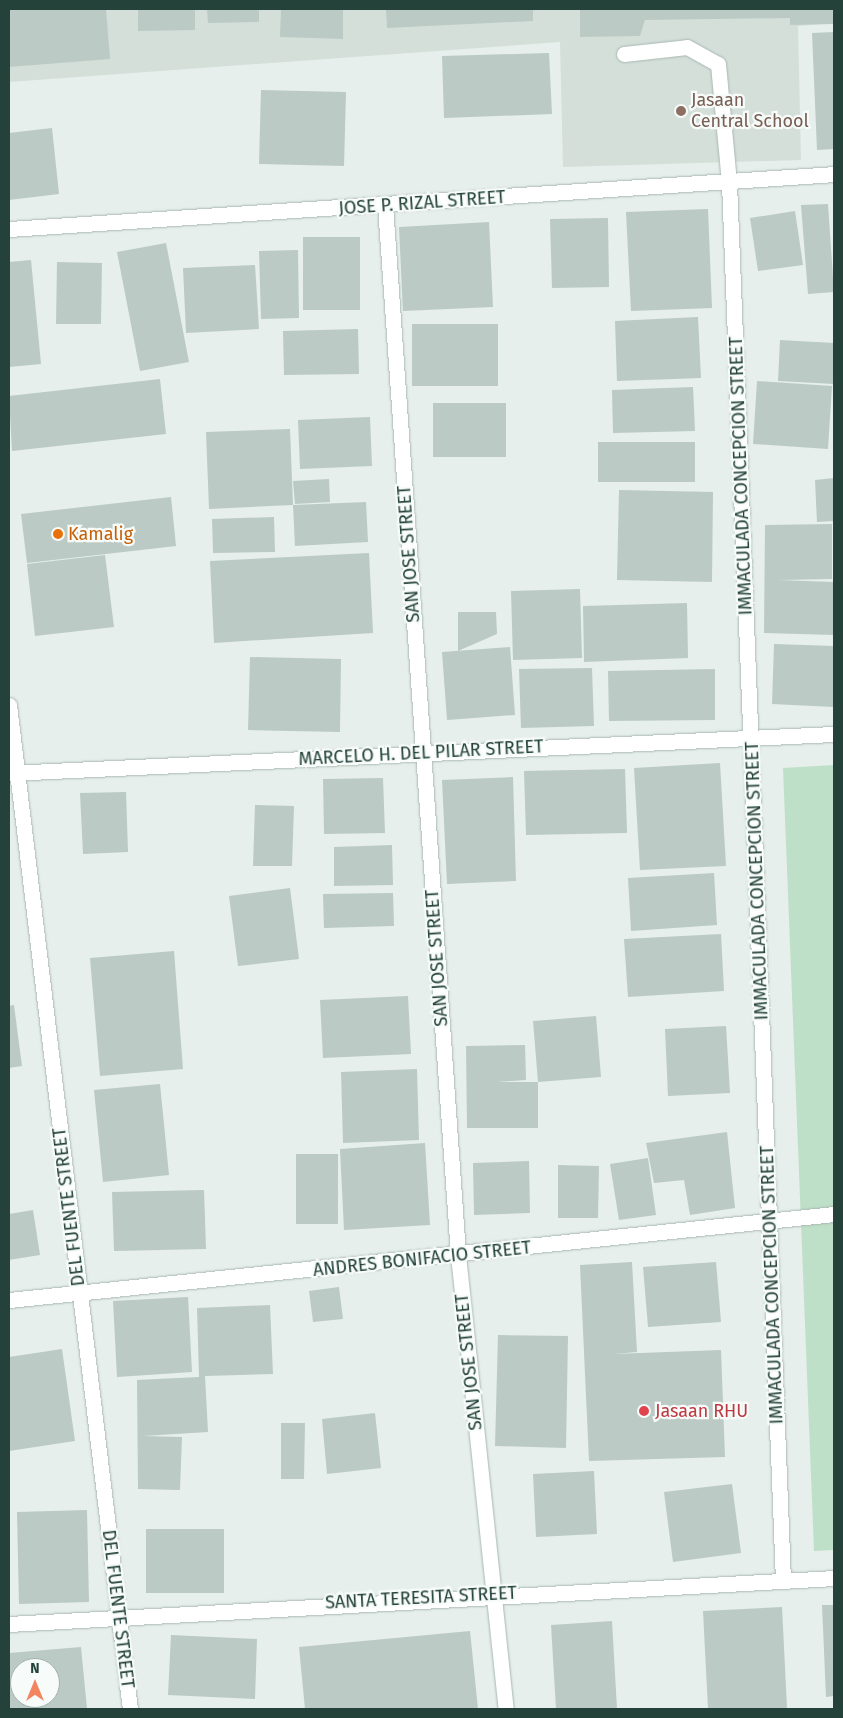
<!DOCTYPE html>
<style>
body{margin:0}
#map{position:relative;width:843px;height:1718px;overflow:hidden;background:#e6efeb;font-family:"Fira Sans",sans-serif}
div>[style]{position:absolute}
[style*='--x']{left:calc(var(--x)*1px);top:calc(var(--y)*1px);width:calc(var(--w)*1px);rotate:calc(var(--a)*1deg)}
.built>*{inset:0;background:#d4dfda}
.green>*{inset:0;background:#bfe0c8}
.building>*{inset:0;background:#bbcac4}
.roads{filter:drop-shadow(0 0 1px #a8b8b2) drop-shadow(0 0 1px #a8b8b2)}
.service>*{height:15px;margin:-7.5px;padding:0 7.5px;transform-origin:7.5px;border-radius:7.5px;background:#fff}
.minor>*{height:15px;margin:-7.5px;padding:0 7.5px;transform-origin:7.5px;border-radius:7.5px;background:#fff}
.dots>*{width:14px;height:14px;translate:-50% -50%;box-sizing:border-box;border:2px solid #f7fbf9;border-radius:50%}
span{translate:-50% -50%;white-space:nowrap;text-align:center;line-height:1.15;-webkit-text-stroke:4.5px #f7fbf9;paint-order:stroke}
.education-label{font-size:18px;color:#785e54}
.left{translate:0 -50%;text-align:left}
.street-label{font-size:18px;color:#24423a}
.food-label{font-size:18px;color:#c56008}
.health-label{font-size:18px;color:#be3a42}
.frame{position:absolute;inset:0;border:10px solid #24423a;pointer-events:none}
.north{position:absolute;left:10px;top:1658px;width:50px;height:50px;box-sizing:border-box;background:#f7fbf9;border:1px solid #a3b1ad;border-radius:50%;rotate:0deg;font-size:14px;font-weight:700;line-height:20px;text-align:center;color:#24423a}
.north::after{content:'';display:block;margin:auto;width:18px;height:22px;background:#f4845f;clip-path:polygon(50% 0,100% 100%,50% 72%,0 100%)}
</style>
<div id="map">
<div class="built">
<i style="clip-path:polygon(9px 9px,834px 9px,834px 23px,798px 26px,801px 160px,563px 167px,560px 42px,9px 82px)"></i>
</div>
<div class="green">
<i style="clip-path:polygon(834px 765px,834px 1550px,814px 1551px,783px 768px)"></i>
</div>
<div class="building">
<i style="clip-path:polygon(9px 9px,106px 9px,110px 59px,9px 67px)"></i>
<i style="clip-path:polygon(138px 9px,195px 9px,195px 30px,138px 31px)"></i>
<i style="clip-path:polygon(207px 9px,259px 9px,259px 22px,208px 23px)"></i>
<i style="clip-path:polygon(281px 9px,343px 9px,343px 39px,280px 37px)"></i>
<i style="clip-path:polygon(386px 9px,533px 9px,533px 21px,387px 28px)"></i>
<i style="clip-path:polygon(580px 9px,834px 9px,834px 24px,790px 25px,790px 18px,645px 20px,640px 36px,580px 37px)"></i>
<i style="clip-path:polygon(834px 32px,834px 149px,817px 150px,812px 33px)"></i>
<i style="clip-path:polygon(549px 53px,552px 114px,444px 118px,442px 56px)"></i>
<i style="clip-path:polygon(261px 90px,346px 92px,344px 166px,259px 164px)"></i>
<i style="clip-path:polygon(52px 128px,59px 194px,9px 200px,9px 133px)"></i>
<i style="clip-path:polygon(828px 204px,834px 292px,808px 294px,801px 205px)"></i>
<i style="clip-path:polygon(708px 209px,712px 308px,631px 311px,626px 212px)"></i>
<i style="clip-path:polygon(795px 211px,803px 265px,758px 271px,750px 218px)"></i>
<i style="clip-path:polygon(608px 218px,609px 287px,552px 288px,550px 219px)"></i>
<i style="clip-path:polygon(489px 222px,493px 307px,403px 311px,399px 227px)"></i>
<i style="clip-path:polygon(303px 237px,360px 237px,360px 310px,303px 310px)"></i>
<i style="clip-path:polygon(166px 243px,189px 362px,140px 371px,117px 252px)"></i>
<i style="clip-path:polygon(298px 250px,299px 318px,261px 319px,259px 251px)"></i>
<i style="clip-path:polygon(31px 260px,41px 364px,9px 367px,9px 262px)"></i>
<i style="clip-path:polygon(57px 262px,102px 263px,101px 324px,56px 324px)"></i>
<i style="clip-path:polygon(255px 265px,259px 329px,186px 333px,183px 268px)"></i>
<i style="clip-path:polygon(698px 317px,701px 378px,617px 381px,615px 321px)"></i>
<i style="clip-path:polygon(412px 324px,498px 324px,498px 386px,412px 386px)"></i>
<i style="clip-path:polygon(358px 329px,359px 374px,284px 375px,283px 331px)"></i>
<i style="clip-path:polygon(780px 340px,834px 343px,834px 384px,778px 381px)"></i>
<i style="clip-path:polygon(160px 379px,166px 434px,12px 451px,9px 396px)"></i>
<i style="clip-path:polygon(757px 381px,832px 386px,828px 449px,753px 444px)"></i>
<i style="clip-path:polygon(693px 387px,695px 431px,613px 433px,612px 390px)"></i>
<i style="clip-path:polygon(433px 403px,506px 403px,506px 457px,433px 457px)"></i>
<i style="clip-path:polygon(370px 417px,372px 466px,300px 469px,298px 420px)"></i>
<i style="clip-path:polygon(290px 429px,293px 505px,209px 509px,206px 432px)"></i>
<i style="clip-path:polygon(598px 442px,695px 442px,695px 482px,598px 482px)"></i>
<i style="clip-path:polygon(834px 478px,834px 521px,817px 522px,815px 480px)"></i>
<i style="clip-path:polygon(329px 479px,330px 502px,295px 504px,293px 481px)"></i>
<i style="clip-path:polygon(619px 490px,713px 492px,712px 582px,617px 580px)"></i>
<i style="clip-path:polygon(171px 497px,176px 546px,27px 563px,21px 514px)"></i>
<i style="clip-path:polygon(366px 502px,368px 542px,295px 546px,293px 505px)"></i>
<i style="clip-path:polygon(274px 517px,275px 552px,213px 553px,212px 519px)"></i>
<i style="clip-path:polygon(832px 524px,832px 579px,778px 580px,834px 582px,834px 635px,764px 633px,765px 525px)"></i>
<i style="clip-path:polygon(369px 553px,373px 633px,214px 643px,210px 561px)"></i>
<i style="clip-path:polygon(105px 555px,114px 627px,35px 636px,27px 564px)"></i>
<i style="clip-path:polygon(580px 589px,582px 658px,513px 660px,511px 591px)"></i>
<i style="clip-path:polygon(687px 603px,688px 658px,584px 662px,583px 606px)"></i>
<i style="clip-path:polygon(458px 612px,496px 612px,497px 634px,458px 651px)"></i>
<i style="clip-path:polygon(774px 644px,834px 646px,834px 707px,772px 704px)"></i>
<i style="clip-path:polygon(510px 647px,515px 715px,447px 720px,442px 652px)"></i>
<i style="clip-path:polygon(250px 657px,341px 659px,340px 732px,248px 730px)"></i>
<i style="clip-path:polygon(592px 668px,594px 726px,521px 728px,519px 669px)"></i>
<i style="clip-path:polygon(715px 669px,715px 720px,609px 721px,608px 671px)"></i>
<i style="clip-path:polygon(720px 763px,726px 866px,640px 870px,634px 768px)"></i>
<i style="clip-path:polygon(625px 769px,627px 833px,526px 835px,524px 771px)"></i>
<i style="clip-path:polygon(513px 777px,516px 881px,447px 884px,442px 780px)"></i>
<i style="clip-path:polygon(383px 778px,385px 833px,324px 834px,323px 779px)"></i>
<i style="clip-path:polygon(126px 792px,128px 852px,83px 854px,80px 793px)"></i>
<i style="clip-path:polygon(255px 805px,294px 806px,292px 866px,253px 866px)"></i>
<i style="clip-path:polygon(392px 845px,393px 885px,334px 886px,334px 847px)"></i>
<i style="clip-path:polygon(714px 873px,717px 925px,631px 931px,628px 878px)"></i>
<i style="clip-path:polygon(290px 888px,299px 959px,238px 966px,229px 896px)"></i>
<i style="clip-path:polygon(393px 893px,394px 926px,324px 928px,323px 894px)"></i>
<i style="clip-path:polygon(721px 934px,724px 991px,628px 997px,624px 939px)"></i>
<i style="clip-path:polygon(174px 951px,183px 1069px,100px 1076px,90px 958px)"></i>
<i style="clip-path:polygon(408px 996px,411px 1054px,323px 1058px,320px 1000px)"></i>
<i style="clip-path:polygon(14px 1005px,22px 1066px,9px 1068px,9px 1006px)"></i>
<i style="clip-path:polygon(596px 1016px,601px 1077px,538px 1082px,533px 1021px)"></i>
<i style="clip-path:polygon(726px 1026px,730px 1093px,668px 1096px,665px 1029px)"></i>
<i style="clip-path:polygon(525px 1045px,526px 1080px,497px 1082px,538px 1082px,538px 1128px,467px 1128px,466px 1046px)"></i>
<i style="clip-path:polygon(417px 1069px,419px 1140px,343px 1143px,341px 1072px)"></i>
<i style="clip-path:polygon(160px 1084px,169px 1175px,103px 1182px,94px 1090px)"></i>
<i style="clip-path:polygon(727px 1132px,735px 1208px,690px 1215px,684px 1180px,654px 1183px,646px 1143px)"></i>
<i style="clip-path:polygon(425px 1143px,430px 1225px,344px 1230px,340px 1149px)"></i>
<i style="clip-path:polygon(296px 1154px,338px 1154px,338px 1224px,296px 1224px)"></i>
<i style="clip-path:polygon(648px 1158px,656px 1215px,619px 1220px,610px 1164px)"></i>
<i style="clip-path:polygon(529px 1161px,530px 1213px,474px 1215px,473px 1163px)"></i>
<i style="clip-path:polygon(558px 1165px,599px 1166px,598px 1218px,558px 1218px)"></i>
<i style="clip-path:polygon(204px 1190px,206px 1249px,114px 1251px,112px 1192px)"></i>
<i style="clip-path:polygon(33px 1210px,40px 1255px,9px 1260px,9px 1214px)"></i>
<i style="clip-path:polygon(632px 1262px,637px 1352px,613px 1354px,721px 1350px,725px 1457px,589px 1461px,580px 1265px)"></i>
<i style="clip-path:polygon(716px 1262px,721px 1322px,648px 1327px,643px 1267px)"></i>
<i style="clip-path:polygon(339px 1287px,343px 1319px,313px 1322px,309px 1291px)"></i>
<i style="clip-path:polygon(188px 1297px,192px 1372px,117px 1377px,113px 1301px)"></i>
<i style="clip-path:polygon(270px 1305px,273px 1374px,205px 1376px,208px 1432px,143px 1436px,182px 1437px,180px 1490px,138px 1489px,137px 1380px,199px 1377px,197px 1308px)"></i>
<i style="clip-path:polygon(498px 1335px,568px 1336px,566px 1448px,495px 1446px)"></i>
<i style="clip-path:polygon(62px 1349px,75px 1441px,9px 1451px,9px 1357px)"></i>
<i style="clip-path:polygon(375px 1413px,381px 1468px,327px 1474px,322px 1419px)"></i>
<i style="clip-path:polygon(281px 1423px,305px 1423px,304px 1479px,281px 1479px)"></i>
<i style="clip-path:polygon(594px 1471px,597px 1534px,536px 1537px,533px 1474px)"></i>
<i style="clip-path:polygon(732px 1484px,741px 1553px,673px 1562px,664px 1492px)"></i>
<i style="clip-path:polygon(87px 1510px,89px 1602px,19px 1604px,17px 1512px)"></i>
<i style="clip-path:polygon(146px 1529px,224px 1529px,224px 1593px,146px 1593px)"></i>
<i style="clip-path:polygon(822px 1605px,834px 1605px,834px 1696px,826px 1697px)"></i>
<i style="clip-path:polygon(782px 1607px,787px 1708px,708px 1709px,703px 1611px)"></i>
<i style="clip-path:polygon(612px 1621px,617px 1709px,556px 1709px,551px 1625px)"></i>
<i style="clip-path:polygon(470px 1631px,478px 1709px,305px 1709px,299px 1647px)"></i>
<i style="clip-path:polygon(171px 1635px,257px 1639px,255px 1699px,168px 1695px)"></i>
<i style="clip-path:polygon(evenodd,81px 1647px,87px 1709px,9px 1709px,9px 1653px,81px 1647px,20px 1668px,50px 1668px,50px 1698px,20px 1698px,20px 1668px)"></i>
</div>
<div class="roads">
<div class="service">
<i style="--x:624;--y:54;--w:63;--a:-6.3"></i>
<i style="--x:687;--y:47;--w:35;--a:29"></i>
<i style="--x:718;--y:64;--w:119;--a:84.7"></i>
</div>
<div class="minor">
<i style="--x:729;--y:182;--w:1399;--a:87.79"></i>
<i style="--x:385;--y:205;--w:1053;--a:86.02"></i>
<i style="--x:458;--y:1255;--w:457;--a:84"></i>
<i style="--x:9;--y:229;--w:827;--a:-3.81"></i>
<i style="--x:9;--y:705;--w:1011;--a:83.13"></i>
<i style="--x:9;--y:773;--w:826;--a:-2.71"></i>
<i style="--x:9;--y:1300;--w:829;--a:-5.95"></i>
<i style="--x:9;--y:1624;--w:826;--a:-3.19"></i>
</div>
</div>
<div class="dots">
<i style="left:681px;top:111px;background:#8d6e63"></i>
<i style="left:58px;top:534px;background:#e8710a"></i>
<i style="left:644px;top:1411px;background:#e0444e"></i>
</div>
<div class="education-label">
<span class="left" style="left:691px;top:111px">Jasaan<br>Central School</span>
</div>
<div class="street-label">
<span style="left:422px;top:203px;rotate:-4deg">JOSE P. RIZAL STREET</span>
<span style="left:741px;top:476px;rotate:-92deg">IMMACULADA CONCEPCION STREET</span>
<span style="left:409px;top:554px;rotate:-94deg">SAN JOSE STREET</span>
<span style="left:421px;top:753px;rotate:-3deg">MARCELO H. DEL PILAR STREET</span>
<span style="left:757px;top:881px;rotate:-92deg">IMMACULADA CONCEPCION STREET</span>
<span style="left:437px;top:958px;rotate:-94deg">SAN JOSE STREET</span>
<span style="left:69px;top:1207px;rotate:-97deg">DEL FUENTE STREET</span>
<span style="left:422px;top:1259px;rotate:-6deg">ANDRES BONIFACIO STREET</span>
<span style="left:772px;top:1285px;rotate:-92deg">IMMACULADA CONCEPCION STREET</span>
<span style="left:469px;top:1362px;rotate:-96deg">SAN JOSE STREET</span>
<span style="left:421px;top:1598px;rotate:-3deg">SANTA TERESITA STREET</span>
<span style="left:118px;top:1609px;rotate:83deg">DEL FUENTE STREET</span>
</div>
<div class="food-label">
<span class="left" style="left:68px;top:534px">Kamalig</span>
</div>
<div class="health-label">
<span class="left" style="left:655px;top:1411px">Jasaan RHU</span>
</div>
<div class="frame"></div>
<div class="north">N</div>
</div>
